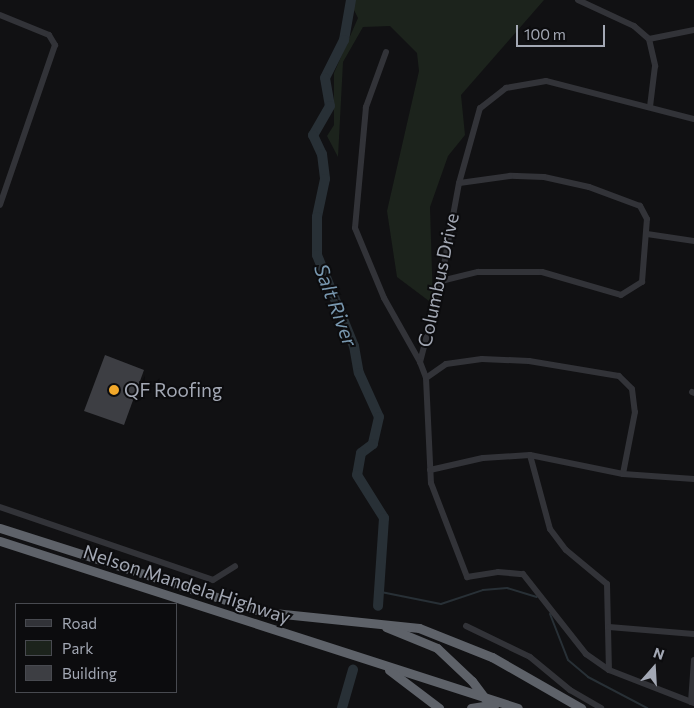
<!DOCTYPE html>
<style>
body{margin:0}
#map{position:relative;width:694px;height:708px;overflow:hidden;background:#111113;font-family:Commissioner,sans-serif}
div>[style]{position:absolute}
[style*='--x']{left:calc(var(--x)*1px);top:calc(var(--y)*1px);width:calc(var(--w)*1px);rotate:calc(var(--a)*1deg)}
.green>*{inset:0;background:#1c231c}
.stream>*{height:2px;margin:-1px;padding:0 1px;transform-origin:1px;border-radius:1px;background:#283036}
.river>*{height:10px;margin:-5px;padding:0 5px;transform-origin:5px;border-radius:5px;background:#283036}
.building>*{inset:0;background:#3d3e43}
.minor>*{height:6px;margin:-3px;padding:0 3px;transform-origin:3px;border-radius:3px;background:#323338}
.highway>*{height:9px;margin:-4.5px;padding:0 4.5px;transform-origin:4.5px;border-radius:4.5px;background:#5e6269}
.highway-bridge>*{height:9px;margin:-4.5px;padding:0 4.5px;transform-origin:4.5px;border-radius:4.5px;background:#5e6269}
.dots>*{width:14px;height:14px;translate:-50% -50%;box-sizing:border-box;border:2px solid #0c0c0e;border-radius:50%}
span{translate:-50% -50%;white-space:nowrap;text-align:center;line-height:1.15;-webkit-text-stroke:4px #0c0c0e;paint-order:stroke}
.street-label{font-size:19px;color:#a3a8b4}
.poi-label{font-size:19px;color:#a3a8b4}
.left{translate:0 -50%;text-align:left}
.water-label{font-size:20px;color:#7998b0;font-style:italic}
.legend{position:absolute;left:15px;top:603px;width:162px;height:90px;box-sizing:border-box;background:#0c0c0e;border:1px solid #484a50;margin:0;padding:6px 9px;list-style:none;font-size:15px;color:#a3a8b4}
.legend li{display:flex;align-items:center;gap:10px;height:25px}
.legend b{width:25px;border:1px solid #484a50}
.north{position:absolute;left:629px;top:643px;width:50px;height:50px;-webkit-text-stroke:4px #0c0c0e;paint-order:stroke;rotate:19deg;font-size:14px;font-weight:700;line-height:20px;text-align:center;color:#a3a8b4}
.north::after{content:'';display:block;margin:auto;width:18px;height:22px;background:#a3a8b4;clip-path:polygon(50% 0,100% 100%,50% 72%,0 100%)}
.scale{position:absolute;left:516px;top:25px;width:89px;height:22px;box-sizing:border-box;border:2px solid #a3a8b4;border-top:0;padding-left:6px;font-size:15px;line-height:18px;white-space:nowrap;color:#a3a8b4;-webkit-text-stroke:4px #0c0c0e;paint-order:stroke}
</style>
<div id="map">
<div class="green">
<i style="clip-path:polygon(349px 0,544px 0,461px 95px,465px 135px,448px 156px,430px 207px,433px 304px,397px 277px,387px 211px,419px 71px,417px 53px,390px 26px,363px 27px,343px 62px,338px 157px,327px 136px,334px 125px,334px 73px,358px 18px)"></i>
</div>
<div class="stream">
<i style="--x:381;--y:592;--w:61;--a:11.3"></i>
<i style="--x:441;--y:604;--w:44;--a:-18.4"></i>
<i style="--x:483;--y:590;--w:24;--a:-5"></i>
<i style="--x:507;--y:588;--w:31;--a:17"></i>
<i style="--x:550;--y:614;--w:49;--a:68.6"></i>
<i style="--x:568;--y:660;--w:26;--a:40"></i>
<i style="--x:588;--y:677;--w:67;--a:27.7"></i>
</div>
<div class="river">
<i style="--x:351;--y:0;--w:41;--a:99.9"></i>
<i style="--x:344;--y:40;--w:42;--a:116.6"></i>
<i style="--x:325;--y:78;--w:28;--a:80"></i>
<i style="--x:330;--y:106;--w:34;--a:120"></i>
<i style="--x:313;--y:135;--w:21;--a:65"></i>
<i style="--x:322;--y:154;--w:25;--a:83"></i>
<i style="--x:325;--y:179;--w:39;--a:102"></i>
<i style="--x:317;--y:217;--w:38;--a:90"></i>
<i style="--x:317;--y:255;--w:98;--a:67.9"></i>
<i style="--x:354;--y:346;--w:27;--a:80"></i>
<i style="--x:359;--y:373;--w:48;--a:65.6"></i>
<i style="--x:379;--y:417;--w:28;--a:103"></i>
<i style="--x:373;--y:444;--w:15;--a:143"></i>
<i style="--x:361;--y:453;--w:22;--a:100"></i>
<i style="--x:357;--y:475;--w:51;--a:57.9"></i>
<i style="--x:384;--y:518;--w:88;--a:93.9"></i>
<i style="--x:342;--y:708;--w:40;--a:-74"></i>
</div>
<div class="building">
<i style="clip-path:polygon(105px 355px,144px 370px,124px 425px,84px 411px)"></i>
</div>
<div class="minor">
<i style="--x:578;--y:0;--w:62;--a:24.9"></i>
<i style="--x:634;--y:26;--w:20;--a:41"></i>
<i style="--x:649;--y:39;--w:28;--a:77"></i>
<i style="--x:655;--y:66;--w:41;--a:97"></i>
<i style="--x:0;--y:15;--w:53;--a:22.2"></i>
<i style="--x:49;--y:35;--w:12;--a:59"></i>
<i style="--x:55;--y:45;--w:169;--a:109"></i>
<i style="--x:649;--y:39;--w:46;--a:-11.3"></i>
<i style="--x:386;--y:52;--w:59;--a:110"></i>
<i style="--x:366;--y:107;--w:121;--a:95.2"></i>
<i style="--x:355;--y:228;--w:76;--a:67.5"></i>
<i style="--x:384;--y:298;--w:73;--a:60.6"></i>
<i style="--x:694;--y:119;--w:153;--a:-165.6"></i>
<i style="--x:546;--y:81;--w:41;--a:170.1"></i>
<i style="--x:506;--y:88;--w:33;--a:142"></i>
<i style="--x:480;--y:108;--w:78;--a:105.6"></i>
<i style="--x:459;--y:183;--w:100;--a:100.4"></i>
<i style="--x:441;--y:281;--w:84;--a:104.5"></i>
<i style="--x:420;--y:362;--w:17;--a:69"></i>
<i style="--x:426;--y:378;--w:105;--a:87.3"></i>
<i style="--x:431;--y:483;--w:101;--a:69"></i>
<i style="--x:467;--y:577;--w:31;--a:-9"></i>
<i style="--x:498;--y:572;--w:25;--a:5"></i>
<i style="--x:523;--y:574;--w:102;--a:51.8"></i>
<i style="--x:586;--y:654;--w:28;--a:35"></i>
<i style="--x:609;--y:670;--w:91;--a:21.2"></i>
<i style="--x:647;--y:234;--w:48;--a:8.5"></i>
<i style="--x:441;--y:281;--w:38;--a:-14"></i>
<i style="--x:478;--y:272;--w:64;--a:0"></i>
<i style="--x:542;--y:272;--w:82;--a:16.2"></i>
<i style="--x:621;--y:295;--w:25;--a:-32"></i>
<i style="--x:642;--y:282;--w:63;--a:-85.5"></i>
<i style="--x:647;--y:219;--w:15;--a:-118"></i>
<i style="--x:640;--y:206;--w:54;--a:-159.6"></i>
<i style="--x:589;--y:187;--w:46;--a:-167.5"></i>
<i style="--x:544;--y:177;--w:34;--a:-178"></i>
<i style="--x:510;--y:176;--w:51;--a:172.2"></i>
<i style="--x:426;--y:378;--w:24;--a:-35"></i>
<i style="--x:446;--y:364;--w:36;--a:-8"></i>
<i style="--x:482;--y:359;--w:47;--a:2.4"></i>
<i style="--x:529;--y:361;--w:91;--a:9.5"></i>
<i style="--x:619;--y:376;--w:18;--a:45"></i>
<i style="--x:632;--y:389;--w:23;--a:83"></i>
<i style="--x:635;--y:412;--w:63;--a:101"></i>
<i style="--x:692;--y:392;--w:2;--a:27"></i>
<i style="--x:530;--y:455;--w:77;--a:74.9"></i>
<i style="--x:550;--y:529;--w:26;--a:53"></i>
<i style="--x:566;--y:550;--w:53;--a:39.7"></i>
<i style="--x:607;--y:584;--w:86;--a:88.7"></i>
<i style="--x:430;--y:470;--w:54;--a:-12.8"></i>
<i style="--x:483;--y:458;--w:47;--a:-3.7"></i>
<i style="--x:530;--y:455;--w:95;--a:11.5"></i>
<i style="--x:623;--y:474;--w:71;--a:4"></i>
<i style="--x:0;--y:507;--w:225;--a:18.9"></i>
<i style="--x:213;--y:580;--w:26;--a:-32"></i>
<i style="--x:466;--y:626;--w:71;--a:25.8"></i>
<i style="--x:530;--y:657;--w:52;--a:39.5"></i>
<i style="--x:570;--y:690;--w:36;--a:30"></i>
<i style="--x:609;--y:627;--w:85;--a:4.7"></i>
<i style="--x:691;--y:702;--w:42;--a:-85.9"></i>
</div>
<div class="highway">
<i style="--x:0;--y:528;--w:277;--a:17.7"></i>
<i style="--x:264;--y:612;--w:156;--a:5.9"></i>
<i style="--x:419;--y:628;--w:79;--a:21.7"></i>
<i style="--x:492;--y:657;--w:103;--a:29.8"></i>
<i style="--x:0;--y:541;--w:544;--a:17.87"></i>
<i style="--x:386;--y:627;--w:55;--a:22.4"></i>
<i style="--x:437;--y:648;--w:48;--a:43.3"></i>
<i style="--x:389;--y:670;--w:63;--a:37.2"></i>
<i style="--x:471;--y:708;--w:24;--a:-9"></i>
</div>
<div class="highway-bridge">
<i style="--x:472;--y:681;--w:34;--a:53"></i>
</div>
<div class="dots">
<i style="left:114px;top:390px;background:#f2a82a"></i>
</div>
<div class="street-label">
<span style="left:438px;top:280px;rotate:-78deg">Columbus Drive</span>
<span style="left:187px;top:584px;rotate:18deg">Nelson Mandela Highway</span>
</div>
<div class="poi-label">
<span class="left" style="left:124px;top:390px">QF Roofing</span>
</div>
<div class="water-label">
<span style="left:336px;top:305px;rotate:69deg">Salt River</span>
</div>
<ul class="legend">
<li><b style="height:6px;background:#323338"></b>Road</li>
<li><b style="height:14px;background:#1c231c"></b>Park</li>
<li><b style="height:14px;background:#3d3e43"></b>Building</li>
</ul>
<div class="north">N</div>
<div class="scale">100 m</div>
</div>
